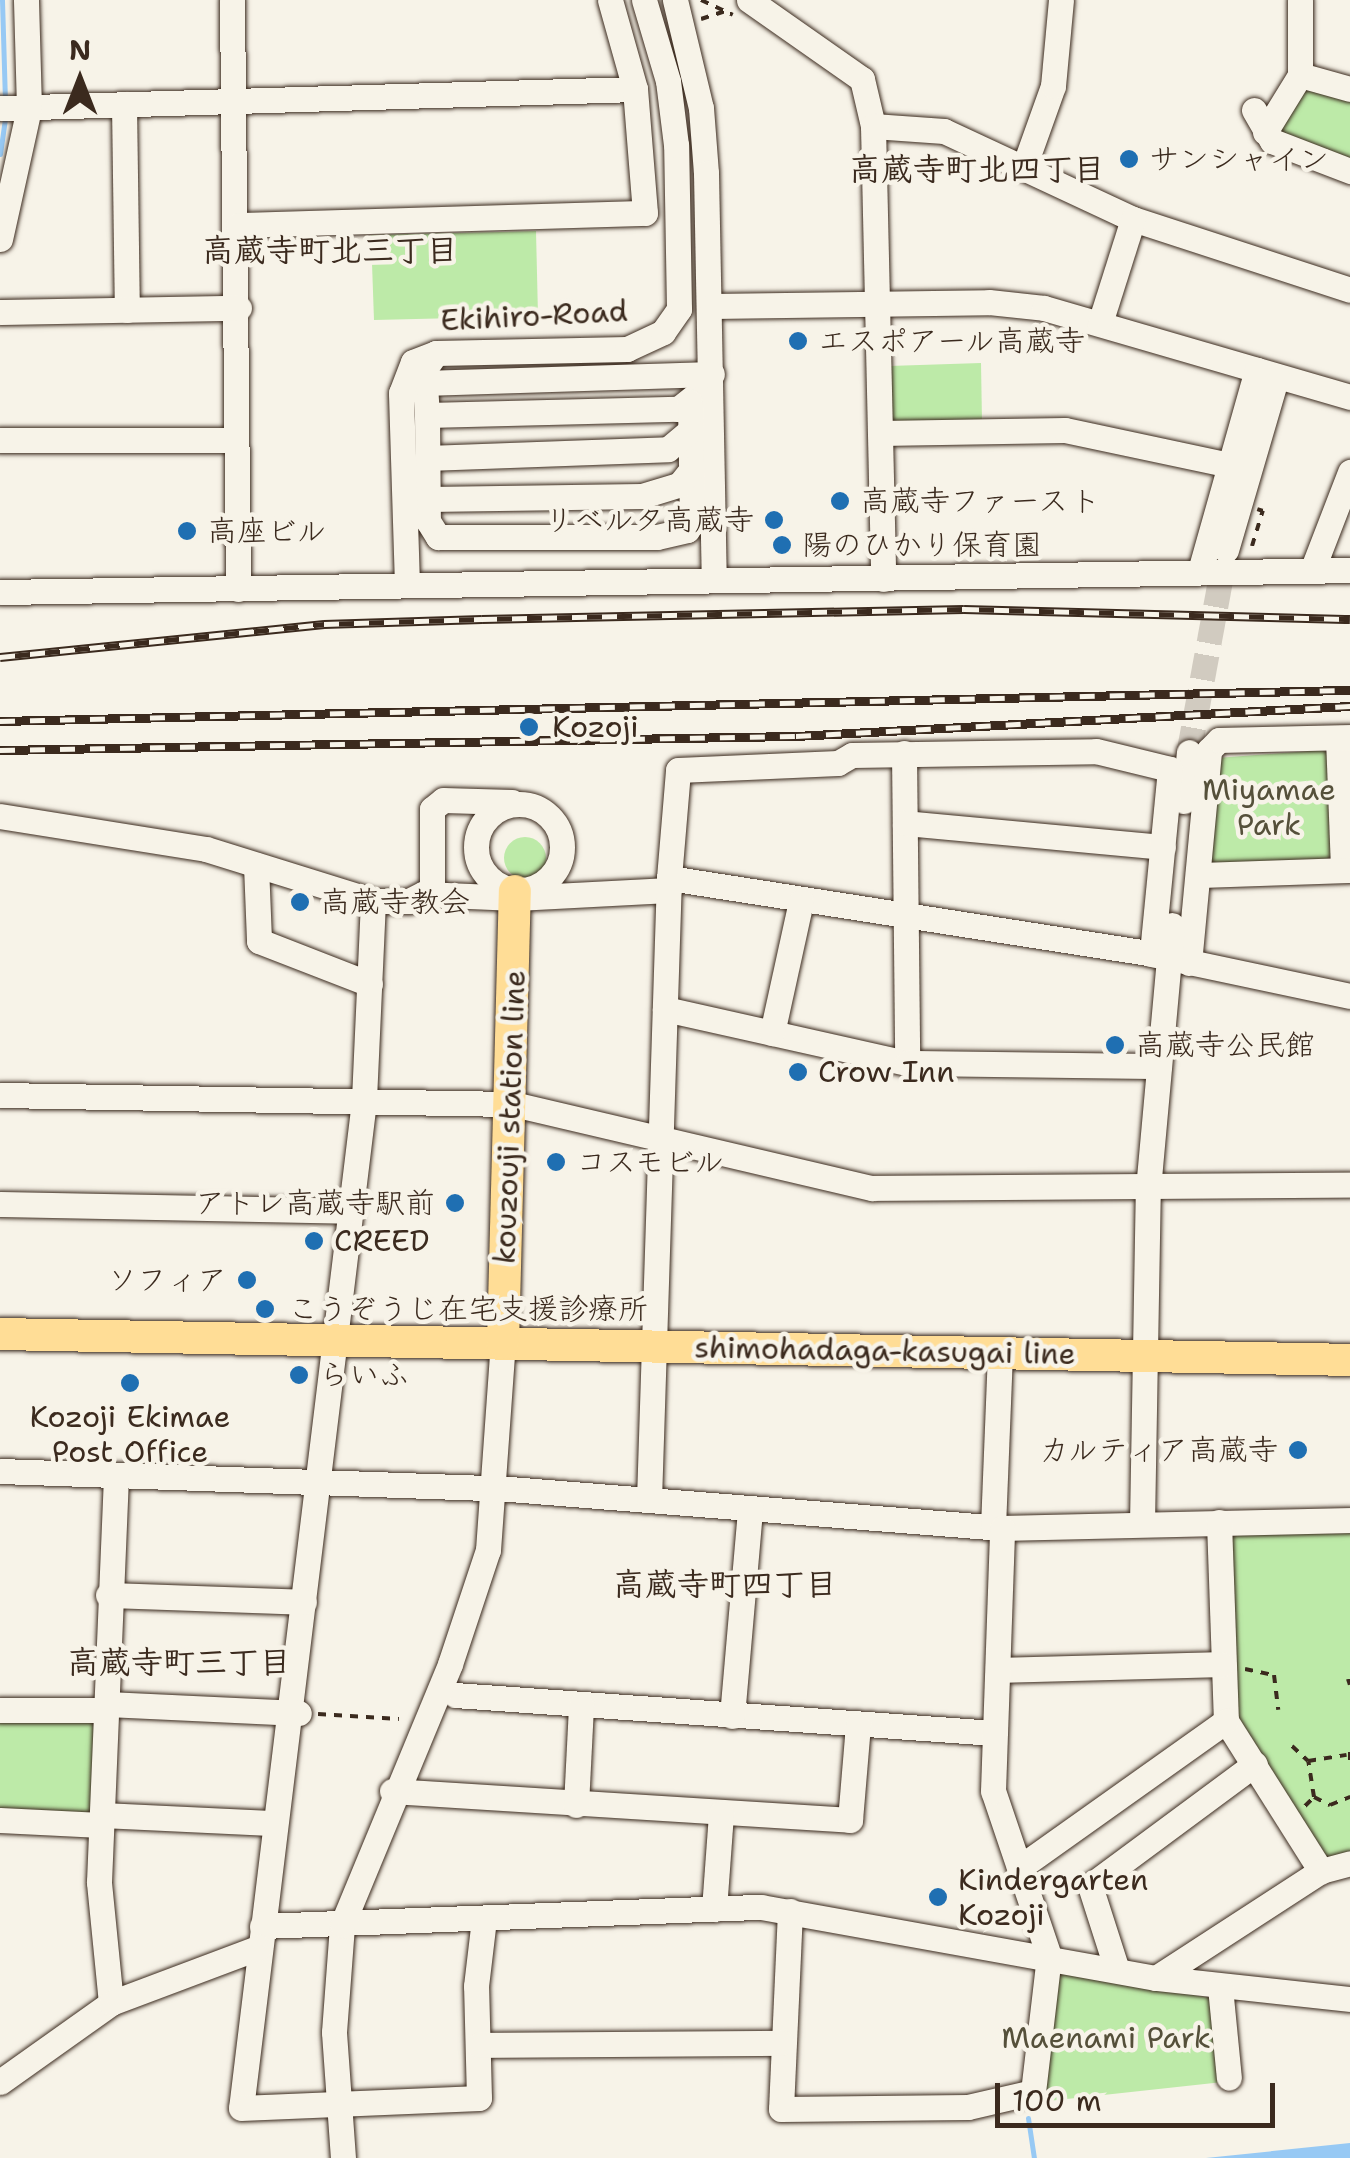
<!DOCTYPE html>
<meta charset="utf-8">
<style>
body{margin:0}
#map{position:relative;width:1350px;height:2158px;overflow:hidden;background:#f7f3e8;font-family:"Shantell Sans","Klee One",sans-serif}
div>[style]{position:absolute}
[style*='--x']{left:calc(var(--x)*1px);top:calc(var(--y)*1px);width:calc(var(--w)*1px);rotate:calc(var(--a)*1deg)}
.green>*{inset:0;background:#bdeaa8}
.round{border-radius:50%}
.water>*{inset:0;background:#97c9f4}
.stream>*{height:5px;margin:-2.5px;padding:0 2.5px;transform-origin:2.5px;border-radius:2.5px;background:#97c9f4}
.minor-tunnel>*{height:25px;margin-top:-12.5px;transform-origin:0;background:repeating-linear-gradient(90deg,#d1cbc0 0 25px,transparent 0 37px)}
.path>*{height:4px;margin-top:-2px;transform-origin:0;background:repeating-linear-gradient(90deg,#3b2a1e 0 8px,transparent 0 16px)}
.roads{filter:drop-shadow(0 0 2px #3b2a1e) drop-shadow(0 0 2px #3b2a1e)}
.minor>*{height:25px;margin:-12.5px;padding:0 12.5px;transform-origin:12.5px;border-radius:12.5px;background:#f7f3e8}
.minor>.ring{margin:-12.5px;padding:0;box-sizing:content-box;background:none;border:25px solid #f7f3e8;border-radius:50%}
.major>*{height:32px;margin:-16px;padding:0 16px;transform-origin:16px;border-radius:16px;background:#ffdd96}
.rail>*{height:9px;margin-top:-4.5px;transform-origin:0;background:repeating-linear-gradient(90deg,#f7f3e8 0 15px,#3b2a1e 0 30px);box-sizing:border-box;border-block:2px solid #3b2a1e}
.dots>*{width:28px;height:28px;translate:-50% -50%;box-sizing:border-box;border:5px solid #f7f3e8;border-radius:50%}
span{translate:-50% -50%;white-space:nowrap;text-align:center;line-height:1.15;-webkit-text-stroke:9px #f7f3e8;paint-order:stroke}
.poi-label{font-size:30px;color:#3b2a1e}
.left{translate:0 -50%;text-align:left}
.right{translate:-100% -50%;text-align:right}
.street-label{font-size:30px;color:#3b2a1e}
.park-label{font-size:30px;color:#55503a}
.neighbourhood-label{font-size:32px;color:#3b2a1e;font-weight:700}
.north{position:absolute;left:30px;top:30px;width:100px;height:100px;-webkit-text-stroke:8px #f7f3e8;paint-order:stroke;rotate:0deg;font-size:28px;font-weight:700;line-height:40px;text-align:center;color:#3b2a1e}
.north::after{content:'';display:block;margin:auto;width:35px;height:45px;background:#3b2a1e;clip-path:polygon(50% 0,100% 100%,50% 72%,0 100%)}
.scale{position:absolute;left:995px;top:2083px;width:280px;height:45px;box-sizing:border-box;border:5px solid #3b2a1e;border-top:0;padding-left:12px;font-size:30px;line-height:35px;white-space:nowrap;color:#3b2a1e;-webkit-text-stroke:8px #f7f3e8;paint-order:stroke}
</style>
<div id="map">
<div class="green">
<i style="clip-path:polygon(1298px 82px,1350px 98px,1350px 167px,1278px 138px)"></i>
<i style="clip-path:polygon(536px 231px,538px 316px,374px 320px,371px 235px)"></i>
<i style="clip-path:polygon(981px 363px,982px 422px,898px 424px,891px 418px,889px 366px)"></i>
<i style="clip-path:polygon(1323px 750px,1329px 755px,1332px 855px,1325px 861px,1212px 865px,1206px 859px,1217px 758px)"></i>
<i class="round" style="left:504px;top:837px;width:42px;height:42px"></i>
<i style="clip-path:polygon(1350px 1533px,1350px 1857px,1323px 1858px,1232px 1721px,1229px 1540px,1235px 1535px)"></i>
<i style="clip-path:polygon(0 1714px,99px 1714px,98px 1815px,0 1817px)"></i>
<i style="clip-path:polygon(1065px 1971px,1210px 1998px,1223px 2082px,1039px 2102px,1056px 1976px)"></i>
</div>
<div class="water">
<i style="clip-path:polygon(1350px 2143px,1350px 2158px,1206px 2158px)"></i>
</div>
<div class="stream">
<i style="--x:2;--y:0;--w:102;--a:88.3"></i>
<i style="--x:0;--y:154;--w:36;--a:-82"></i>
<i style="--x:1028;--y:2118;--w:40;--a:81.5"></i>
</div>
<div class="minor-tunnel">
<i style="--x:1189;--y:752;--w:205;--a:-79.6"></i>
</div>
<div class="path">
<i style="--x:701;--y:0;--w:35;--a:25"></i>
<i style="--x:701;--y:19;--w:25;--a:-18"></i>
<i style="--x:1252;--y:546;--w:37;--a:-73"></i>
<i style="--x:1263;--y:511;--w:6;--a:-162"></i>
<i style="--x:1245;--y:1669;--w:30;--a:12"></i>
<i style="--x:1274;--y:1675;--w:35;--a:83"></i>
<i style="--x:1348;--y:1679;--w:6;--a:72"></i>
<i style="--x:318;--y:1714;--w:81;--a:3.5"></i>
<i style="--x:1292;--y:1746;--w:22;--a:43"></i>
<i style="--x:1308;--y:1761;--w:39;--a:-9"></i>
<i style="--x:1350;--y:1752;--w:15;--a:90"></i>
<i style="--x:1314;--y:1797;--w:18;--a:27"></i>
<i style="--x:1330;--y:1805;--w:22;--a:-22"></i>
<i style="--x:1305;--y:1806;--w:13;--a:-45"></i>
<i style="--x:1314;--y:1797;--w:36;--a:-99"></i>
</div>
<div class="roads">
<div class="minor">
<i style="--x:232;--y:0;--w:589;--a:89.42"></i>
<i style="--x:675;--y:0;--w:111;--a:76.5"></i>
<i style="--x:701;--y:108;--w:65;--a:85.6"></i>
<i style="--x:706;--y:173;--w:405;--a:88.9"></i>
<i style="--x:749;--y:0;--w:138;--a:35"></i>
<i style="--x:862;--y:79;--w:48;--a:76.8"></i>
<i style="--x:873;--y:126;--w:453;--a:88.7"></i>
<i style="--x:1300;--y:0;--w:75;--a:90"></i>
<i style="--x:1300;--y:75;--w:52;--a:15.6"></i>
<i style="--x:124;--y:104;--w:206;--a:89.2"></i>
<i style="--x:0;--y:108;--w:635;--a:-1.71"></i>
<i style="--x:1254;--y:110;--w:36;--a:60"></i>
<i style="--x:1272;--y:141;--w:84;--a:21"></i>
<i style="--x:873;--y:126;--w:71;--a:4"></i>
<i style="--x:944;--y:131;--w:208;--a:25"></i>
<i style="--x:1133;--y:219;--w:228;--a:18.1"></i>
<i style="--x:1265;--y:132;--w:67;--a:-58.4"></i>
<i style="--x:1024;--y:167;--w:86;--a:-70.3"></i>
<i style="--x:1053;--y:86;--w:86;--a:-84.7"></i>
<i style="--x:238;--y:225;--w:407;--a:-1.7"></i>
<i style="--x:645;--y:213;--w:124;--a:-94.6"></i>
<i style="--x:635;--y:89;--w:92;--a:-105.7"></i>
<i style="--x:0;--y:239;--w:134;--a:-77.5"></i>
<i style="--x:29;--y:108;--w:108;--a:-91.6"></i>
<i style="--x:712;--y:306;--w:277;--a:-0.8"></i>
<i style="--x:989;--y:302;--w:55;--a:6.2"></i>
<i style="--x:1044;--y:308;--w:319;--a:16.2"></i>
<i style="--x:0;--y:312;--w:239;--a:-1"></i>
<i style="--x:1100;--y:323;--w:109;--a:-72.4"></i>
<i style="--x:436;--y:353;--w:21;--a:125"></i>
<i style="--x:424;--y:370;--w:45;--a:86.2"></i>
<i style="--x:427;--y:415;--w:251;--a:-1.4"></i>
<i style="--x:678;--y:409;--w:24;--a:-38"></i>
<i style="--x:423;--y:383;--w:289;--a:-1.8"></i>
<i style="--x:427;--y:415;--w:106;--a:89.5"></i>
<i style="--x:428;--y:521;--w:19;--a:58"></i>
<i style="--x:438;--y:537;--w:219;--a:0"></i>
<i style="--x:657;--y:537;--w:31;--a:-13"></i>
<i style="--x:687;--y:530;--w:11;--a:-63"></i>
<i style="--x:692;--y:520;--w:118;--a:-91"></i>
<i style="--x:880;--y:433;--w:185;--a:-0.9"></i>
<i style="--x:1065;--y:430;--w:169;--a:12"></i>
<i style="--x:0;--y:440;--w:232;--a:0"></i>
<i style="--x:427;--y:458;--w:241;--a:-2.1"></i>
<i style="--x:668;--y:449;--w:30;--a:-40"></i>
<i style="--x:428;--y:499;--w:214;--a:-0.8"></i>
<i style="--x:642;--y:496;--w:39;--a:-17"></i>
<i style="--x:679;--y:485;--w:21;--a:-51"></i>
<i style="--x:1226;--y:550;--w:181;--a:-73.7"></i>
<i style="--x:1313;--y:568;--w:103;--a:-68.9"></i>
<i style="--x:1200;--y:571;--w:209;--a:-74.2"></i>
<i style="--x:407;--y:585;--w:192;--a:-91.8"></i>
<i style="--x:401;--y:393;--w:33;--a:-69"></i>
<i style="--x:413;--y:362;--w:25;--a:-21"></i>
<i style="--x:436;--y:353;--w:191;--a:-1.2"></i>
<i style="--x:627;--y:349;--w:40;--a:-25"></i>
<i style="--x:663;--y:332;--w:28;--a:-55"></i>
<i style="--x:679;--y:309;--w:164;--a:-91"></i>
<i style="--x:676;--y:145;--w:64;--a:-97.1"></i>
<i style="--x:668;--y:81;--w:84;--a:-106.5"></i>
<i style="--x:0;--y:592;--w:1350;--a:-0.93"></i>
<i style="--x:1338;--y:738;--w:132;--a:87.8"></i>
<i style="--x:904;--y:753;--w:310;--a:89.4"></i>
<i style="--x:1184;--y:801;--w:49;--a:-84.2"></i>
<i class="ring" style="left:476px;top:804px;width:61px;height:61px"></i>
<i style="--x:0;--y:816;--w:209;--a:9.1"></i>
<i style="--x:206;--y:849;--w:175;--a:17.3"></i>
<i style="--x:373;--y:901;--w:36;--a:0"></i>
<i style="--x:409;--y:901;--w:16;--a:-27"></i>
<i style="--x:423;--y:894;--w:93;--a:2.5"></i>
<i style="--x:516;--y:898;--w:153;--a:-3"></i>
<i style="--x:905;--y:823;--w:259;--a:5.3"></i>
<i style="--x:256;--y:865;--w:76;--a:87.7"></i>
<i style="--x:259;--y:941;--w:119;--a:21.2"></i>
<i style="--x:1198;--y:875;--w:152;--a:-1.9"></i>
<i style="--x:669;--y:878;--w:489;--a:8.9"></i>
<i style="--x:1152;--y:954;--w:202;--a:12"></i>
<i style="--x:432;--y:896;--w:87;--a:-90"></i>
<i style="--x:432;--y:809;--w:14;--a:-39"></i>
<i style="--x:443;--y:800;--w:69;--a:1.7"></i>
<i style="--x:373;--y:901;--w:200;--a:92.6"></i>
<i style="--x:364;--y:1101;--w:1014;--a:96.96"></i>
<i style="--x:241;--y:2108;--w:238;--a:-2.4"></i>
<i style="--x:479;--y:2098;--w:112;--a:-91.5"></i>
<i style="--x:476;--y:1986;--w:67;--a:-83.2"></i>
<i style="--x:1189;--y:963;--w:214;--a:-84.6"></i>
<i style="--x:1209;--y:750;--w:14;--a:-45"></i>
<i style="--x:1219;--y:740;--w:131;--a:-1.3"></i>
<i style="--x:665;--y:1009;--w:248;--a:12.6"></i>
<i style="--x:907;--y:1063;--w:252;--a:0.7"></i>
<i style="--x:772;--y:1033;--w:135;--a:-77.6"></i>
<i style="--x:0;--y:1095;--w:513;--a:1.01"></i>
<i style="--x:513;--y:1104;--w:369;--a:13.2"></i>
<i style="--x:872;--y:1188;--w:478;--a:-0.4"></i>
<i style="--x:0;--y:1204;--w:349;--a:1.1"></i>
<i style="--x:0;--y:1471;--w:497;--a:2"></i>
<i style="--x:497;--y:1488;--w:507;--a:4.53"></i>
<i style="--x:1002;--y:1528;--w:348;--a:-1.3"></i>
<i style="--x:649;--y:1500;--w:622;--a:-88.16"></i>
<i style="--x:669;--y:878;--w:108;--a:-85.2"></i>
<i style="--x:678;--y:770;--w:160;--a:-2.5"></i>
<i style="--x:838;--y:763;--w:16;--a:-30"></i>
<i style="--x:852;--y:755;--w:244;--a:-0.9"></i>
<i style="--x:1096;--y:751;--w:76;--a:13.7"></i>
<i style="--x:1170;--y:769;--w:186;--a:95.6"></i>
<i style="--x:1219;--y:1522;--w:199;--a:88"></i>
<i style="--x:1226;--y:1721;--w:178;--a:57.7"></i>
<i style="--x:1142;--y:1524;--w:335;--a:-89"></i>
<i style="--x:1148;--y:1189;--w:265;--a:-84.8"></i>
<i style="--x:993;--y:1527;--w:173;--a:-87.7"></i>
<i style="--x:108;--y:1595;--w:196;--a:2"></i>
<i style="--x:998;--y:1670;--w:224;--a:-1.5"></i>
<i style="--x:455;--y:1695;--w:541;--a:4.03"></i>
<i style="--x:107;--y:1704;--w:192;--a:2.7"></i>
<i style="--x:0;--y:1710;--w:106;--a:0"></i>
<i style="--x:732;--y:1716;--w:208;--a:-85"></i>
<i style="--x:392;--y:1791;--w:459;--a:3.6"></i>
<i style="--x:850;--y:1820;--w:95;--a:-85.2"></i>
<i style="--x:576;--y:1805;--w:100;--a:-87.1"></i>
<i style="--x:102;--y:1815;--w:169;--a:2.7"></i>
<i style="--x:0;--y:1820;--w:101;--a:2.8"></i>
<i style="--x:1019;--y:1868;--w:254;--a:-35.4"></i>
<i style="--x:714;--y:1909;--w:96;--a:-85.8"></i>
<i style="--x:790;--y:1911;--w:198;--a:92.6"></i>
<i style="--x:781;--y:2109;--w:187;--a:-0.6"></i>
<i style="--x:968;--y:2107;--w:67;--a:-13"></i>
<i style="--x:1033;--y:2092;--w:137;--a:-83.3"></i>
<i style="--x:1049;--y:1956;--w:174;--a:-108.7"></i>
<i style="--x:993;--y:1791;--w:263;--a:-88"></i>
<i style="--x:262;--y:1926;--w:499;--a:-2.2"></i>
<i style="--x:761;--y:1907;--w:401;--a:10.2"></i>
<i style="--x:1156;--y:1978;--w:195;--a:6.2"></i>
<i style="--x:1117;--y:1970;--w:88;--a:-107.8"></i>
<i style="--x:1090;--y:1886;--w:205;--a:-36.5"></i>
<i style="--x:1156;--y:1978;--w:197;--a:-33"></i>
<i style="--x:1321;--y:1871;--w:30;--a:-15"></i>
<i style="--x:1220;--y:1987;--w:91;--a:84.4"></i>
<i style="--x:111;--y:2003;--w:122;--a:-95.7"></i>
<i style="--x:99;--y:1882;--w:406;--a:-87.6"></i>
<i style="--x:479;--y:2045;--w:303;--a:-0.4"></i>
<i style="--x:0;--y:2082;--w:136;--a:-35.4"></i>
<i style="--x:111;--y:2003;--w:159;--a:-20.6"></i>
<i style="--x:343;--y:2158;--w:126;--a:-94.1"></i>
<i style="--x:334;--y:2032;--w:107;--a:-85.7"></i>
<i style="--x:342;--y:1925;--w:282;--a:-67.5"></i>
<i style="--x:450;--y:1664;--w:120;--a:-71.6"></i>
<i style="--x:488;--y:1550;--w:208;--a:-85.9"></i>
</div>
<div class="major">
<i style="--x:0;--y:1334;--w:1350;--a:1.1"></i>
<i style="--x:503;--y:1343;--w:452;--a:-88.5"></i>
</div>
</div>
<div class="rail">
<i style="--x:0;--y:657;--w:326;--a:-5.8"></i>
<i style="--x:324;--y:624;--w:158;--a:-1.8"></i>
<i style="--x:482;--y:619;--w:482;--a:-1.2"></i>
<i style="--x:964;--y:609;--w:386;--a:1.5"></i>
<i style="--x:0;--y:721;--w:1350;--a:-1.32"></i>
<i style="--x:0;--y:750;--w:796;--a:-1.01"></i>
<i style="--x:796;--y:736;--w:555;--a:-3.1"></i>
</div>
<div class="dots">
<i style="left:1129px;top:159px;background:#1f6fb2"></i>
<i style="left:798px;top:341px;background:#1f6fb2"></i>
<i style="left:840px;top:501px;background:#1f6fb2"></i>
<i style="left:774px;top:520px;background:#1f6fb2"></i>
<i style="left:187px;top:531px;background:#1f6fb2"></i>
<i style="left:782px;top:545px;background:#1f6fb2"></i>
<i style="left:529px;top:727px;background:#1f6fb2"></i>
<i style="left:300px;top:902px;background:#1f6fb2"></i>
<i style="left:1115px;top:1045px;background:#1f6fb2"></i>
<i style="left:798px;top:1072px;background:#1f6fb2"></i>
<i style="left:556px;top:1162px;background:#1f6fb2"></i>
<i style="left:455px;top:1203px;background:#1f6fb2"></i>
<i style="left:314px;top:1241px;background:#1f6fb2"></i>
<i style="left:247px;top:1280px;background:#1f6fb2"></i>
<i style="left:265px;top:1309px;background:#1f6fb2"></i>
<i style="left:299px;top:1375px;background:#1f6fb2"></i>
<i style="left:130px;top:1383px;background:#1f6fb2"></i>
<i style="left:1298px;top:1450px;background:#1f6fb2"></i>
<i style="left:938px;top:1897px;background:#1f6fb2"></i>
</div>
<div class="poi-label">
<span class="left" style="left:1149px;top:159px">サンシャイン</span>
<span class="left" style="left:818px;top:341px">エスポアール高蔵寺</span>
<span class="left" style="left:860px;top:501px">高蔵寺ファースト</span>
<span class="right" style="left:754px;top:520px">リベルタ高蔵寺</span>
<span class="left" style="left:207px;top:531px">高座ビル</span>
<span class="left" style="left:802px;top:545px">陽のひかり保育園</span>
<span class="left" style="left:552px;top:727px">Kozoji</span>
<span class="left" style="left:320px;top:902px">高蔵寺教会</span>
<span class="left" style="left:1135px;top:1045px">高蔵寺公民館</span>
<span class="left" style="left:818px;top:1072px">Crow Inn</span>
<span class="left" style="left:576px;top:1162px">コスモビル</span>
<span class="right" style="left:435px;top:1203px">アトレ高蔵寺駅前</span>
<span class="left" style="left:334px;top:1241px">CREED</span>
<span class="right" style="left:227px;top:1280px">ソフィア</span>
<span class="left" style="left:288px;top:1309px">こうぞうじ在宅支援診療所</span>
<span class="left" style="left:319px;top:1375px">らいふ</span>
<span style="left:130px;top:1434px">Kozoji Ekimae<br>Post Office</span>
<span class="right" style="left:1278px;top:1450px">カルティア高蔵寺</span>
<span class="left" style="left:958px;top:1897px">Kindergarten<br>Kozoji</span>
</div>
<div class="street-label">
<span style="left:534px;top:316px;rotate:-3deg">Ekihiro-Road</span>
<span style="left:510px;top:1117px;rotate:-88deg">kouzouji station line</span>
<span style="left:885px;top:1351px;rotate:1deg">shimohadaga-kasugai line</span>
</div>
<div class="park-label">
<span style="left:1269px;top:807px">Miyamae<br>Park</span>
<span style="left:1106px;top:2038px">Maenami Park</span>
</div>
<div class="neighbourhood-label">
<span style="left:977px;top:169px">高蔵寺町北四丁目</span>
<span style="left:330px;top:250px">高蔵寺町北三丁目</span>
<span style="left:725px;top:1584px">高蔵寺町四丁目</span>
<span style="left:179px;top:1662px">高蔵寺町三丁目</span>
</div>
<div class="north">N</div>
<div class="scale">100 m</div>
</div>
